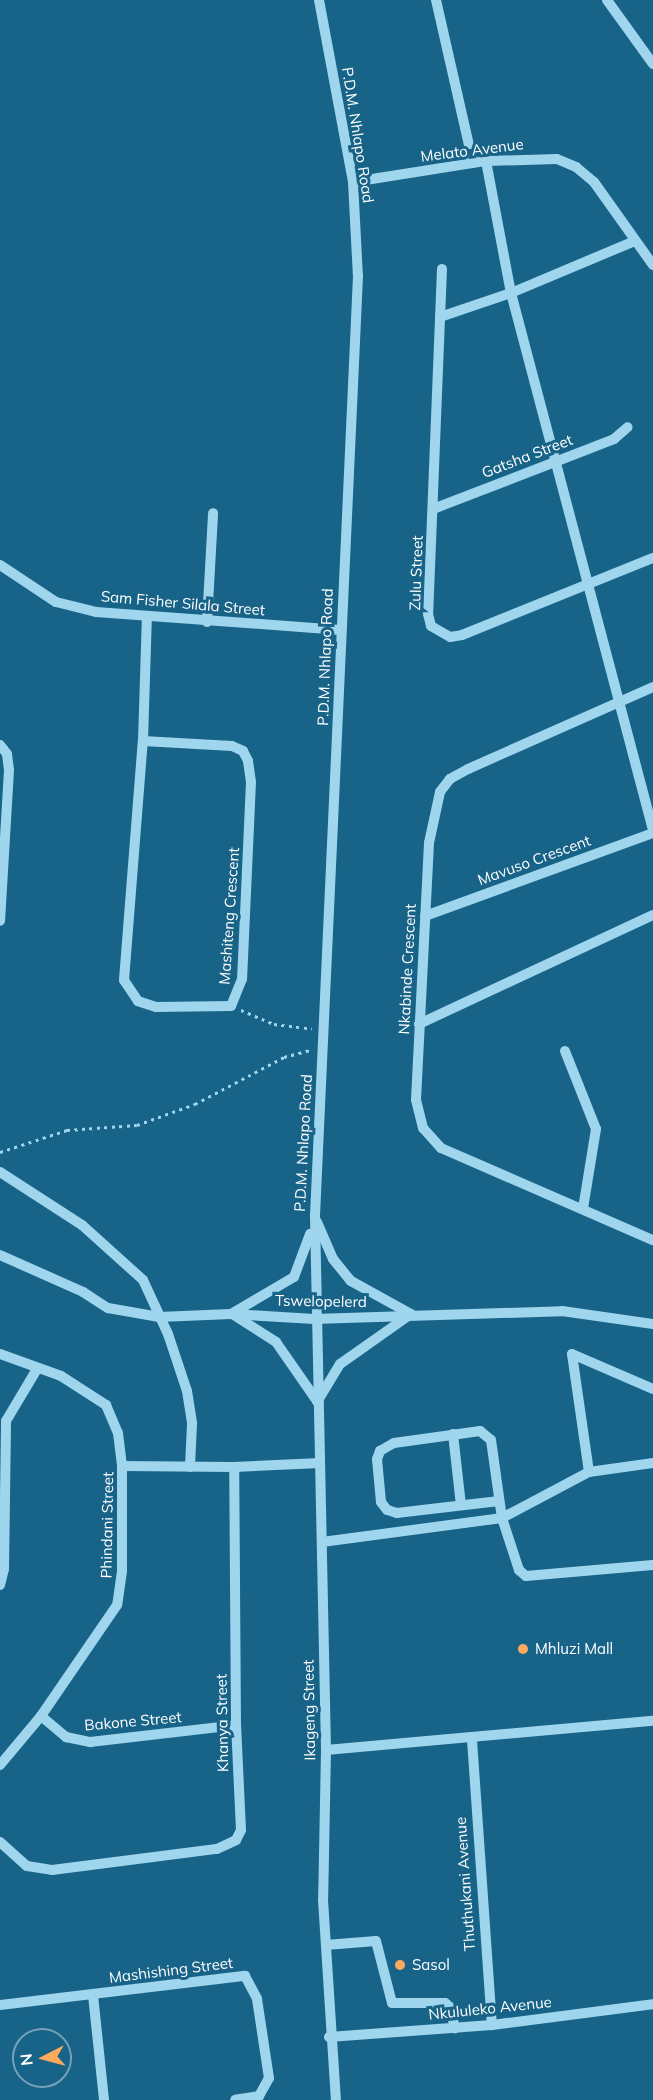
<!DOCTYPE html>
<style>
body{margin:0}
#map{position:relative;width:653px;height:2100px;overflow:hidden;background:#186388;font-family:Mulish,sans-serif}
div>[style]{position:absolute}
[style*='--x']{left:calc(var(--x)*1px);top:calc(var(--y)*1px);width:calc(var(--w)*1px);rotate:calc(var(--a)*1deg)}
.path>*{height:3px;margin-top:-1.5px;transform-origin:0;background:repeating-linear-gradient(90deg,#9fd5ed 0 3px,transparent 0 7.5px)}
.minor>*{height:10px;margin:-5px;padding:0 5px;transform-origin:5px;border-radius:5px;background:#9fd5ed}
.dots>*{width:16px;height:16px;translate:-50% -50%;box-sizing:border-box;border:3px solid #186388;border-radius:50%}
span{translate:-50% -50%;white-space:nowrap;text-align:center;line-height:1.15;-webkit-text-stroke:6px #186388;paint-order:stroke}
.street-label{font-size:15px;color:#fff}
.poi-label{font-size:15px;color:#fff}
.left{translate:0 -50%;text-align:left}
.north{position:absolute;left:12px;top:2028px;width:60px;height:60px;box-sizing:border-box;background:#186388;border:2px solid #74a1b8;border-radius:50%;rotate:264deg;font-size:16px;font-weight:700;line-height:24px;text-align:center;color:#fff}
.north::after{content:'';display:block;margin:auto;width:21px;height:27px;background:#ffaa5c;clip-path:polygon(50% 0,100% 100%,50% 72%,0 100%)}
</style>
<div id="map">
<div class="path">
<i style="--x:241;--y:1010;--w:36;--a:23"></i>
<i style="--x:274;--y:1024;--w:38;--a:7"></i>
<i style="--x:0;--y:1152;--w:71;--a:-18.2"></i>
<i style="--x:67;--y:1130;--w:70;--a:-4.1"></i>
<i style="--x:137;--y:1125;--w:62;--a:-19.9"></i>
<i style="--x:195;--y:1104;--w:101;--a:-27.8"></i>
<i style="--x:284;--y:1057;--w:28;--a:-15"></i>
</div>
<div class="minor">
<i style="--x:319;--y:0;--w:185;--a:79.4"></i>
<i style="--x:353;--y:182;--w:94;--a:87"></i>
<i style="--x:358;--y:276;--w:941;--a:92.62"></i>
<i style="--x:315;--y:1216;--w:534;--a:88.82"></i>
<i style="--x:326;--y:1750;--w:150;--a:91.1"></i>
<i style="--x:323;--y:1900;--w:200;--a:86.3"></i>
<i style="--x:436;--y:0;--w:167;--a:77.2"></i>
<i style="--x:607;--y:0;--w:79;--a:54.3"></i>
<i style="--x:486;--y:161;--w:134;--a:79.3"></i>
<i style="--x:511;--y:293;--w:555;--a:75.19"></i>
<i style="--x:353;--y:182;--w:135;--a:-9"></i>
<i style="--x:486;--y:161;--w:71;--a:-1.6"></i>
<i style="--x:557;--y:159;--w:21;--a:23"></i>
<i style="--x:576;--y:167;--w:23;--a:40"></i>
<i style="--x:594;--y:182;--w:102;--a:54.6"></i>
<i style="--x:442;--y:269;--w:345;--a:92.3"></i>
<i style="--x:428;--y:614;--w:12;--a:76"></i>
<i style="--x:431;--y:626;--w:22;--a:30"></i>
<i style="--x:450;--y:637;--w:12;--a:-9"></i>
<i style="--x:462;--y:635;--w:206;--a:-22"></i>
<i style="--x:440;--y:317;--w:75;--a:-18.7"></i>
<i style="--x:511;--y:293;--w:134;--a:-22.8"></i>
<i style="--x:433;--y:509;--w:194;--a:-21.1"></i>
<i style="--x:614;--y:439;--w:18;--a:-41"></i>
<i style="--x:0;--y:565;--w:67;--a:33.5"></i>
<i style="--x:56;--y:602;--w:41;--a:14"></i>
<i style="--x:96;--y:612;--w:245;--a:4.2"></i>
<i style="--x:207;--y:622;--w:109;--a:-86.8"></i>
<i style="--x:653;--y:687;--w:202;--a:156.1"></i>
<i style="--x:468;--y:769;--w:21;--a:151"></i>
<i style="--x:450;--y:779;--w:16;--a:128"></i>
<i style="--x:440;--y:792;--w:52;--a:102.2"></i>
<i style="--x:429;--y:843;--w:257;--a:92.9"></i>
<i style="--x:416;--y:1100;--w:29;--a:76"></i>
<i style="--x:423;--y:1128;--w:27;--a:48"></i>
<i style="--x:441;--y:1148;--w:231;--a:23.5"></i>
<i style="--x:143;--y:741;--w:89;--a:3.2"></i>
<i style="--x:232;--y:746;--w:12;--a:24"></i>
<i style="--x:243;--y:751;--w:11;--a:63"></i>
<i style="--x:248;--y:761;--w:21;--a:82"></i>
<i style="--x:251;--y:782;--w:197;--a:92.6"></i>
<i style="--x:242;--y:979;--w:29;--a:112"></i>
<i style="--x:231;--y:1006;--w:75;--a:179.2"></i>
<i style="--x:156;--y:1007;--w:19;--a:-162"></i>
<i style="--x:138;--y:1001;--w:25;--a:-124"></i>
<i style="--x:124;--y:980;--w:240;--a:-85.5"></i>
<i style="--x:143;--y:741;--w:124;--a:-88.2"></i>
<i style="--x:0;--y:745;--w:11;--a:52"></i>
<i style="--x:7;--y:754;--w:16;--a:83"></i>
<i style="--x:9;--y:770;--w:151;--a:93.4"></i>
<i style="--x:425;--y:916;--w:243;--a:-20"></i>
<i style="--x:419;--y:1024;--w:258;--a:-25"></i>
<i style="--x:565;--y:1051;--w:84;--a:68.3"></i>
<i style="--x:596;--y:1129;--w:80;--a:99.3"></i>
<i style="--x:0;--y:1172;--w:98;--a:32.9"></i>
<i style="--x:82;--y:1225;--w:82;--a:42"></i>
<i style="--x:143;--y:1280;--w:60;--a:65.2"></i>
<i style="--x:168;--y:1334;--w:60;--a:71.6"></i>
<i style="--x:187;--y:1391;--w:33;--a:81"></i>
<i style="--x:192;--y:1424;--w:43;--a:92.7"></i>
<i style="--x:317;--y:1222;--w:40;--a:66.6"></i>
<i style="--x:333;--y:1259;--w:28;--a:51"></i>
<i style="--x:351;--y:1281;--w:68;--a:28.8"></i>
<i style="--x:411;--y:1314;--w:87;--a:144.8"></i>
<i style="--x:340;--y:1364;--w:44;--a:121.2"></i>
<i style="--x:0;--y:1255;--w:91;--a:24"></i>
<i style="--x:83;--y:1292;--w:30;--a:33"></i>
<i style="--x:108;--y:1308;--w:52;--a:10"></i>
<i style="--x:159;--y:1317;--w:72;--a:-2.4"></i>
<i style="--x:231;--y:1314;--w:83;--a:3.4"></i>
<i style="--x:314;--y:1319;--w:248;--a:-1.8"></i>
<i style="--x:562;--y:1311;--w:92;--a:8.1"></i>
<i style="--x:231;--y:1314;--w:73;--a:-30.4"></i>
<i style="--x:294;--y:1277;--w:46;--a:-69.6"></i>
<i style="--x:234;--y:1315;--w:50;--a:32.7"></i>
<i style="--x:276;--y:1342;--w:72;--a:55.2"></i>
<i style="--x:0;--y:1354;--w:65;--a:19.8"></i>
<i style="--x:61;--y:1376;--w:54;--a:32.8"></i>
<i style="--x:106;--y:1405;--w:30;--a:67"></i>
<i style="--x:118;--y:1433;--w:33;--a:83"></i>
<i style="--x:122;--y:1466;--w:105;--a:90"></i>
<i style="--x:122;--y:1571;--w:34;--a:98"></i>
<i style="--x:117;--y:1605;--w:135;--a:124.4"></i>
<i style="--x:41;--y:1716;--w:64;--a:129.9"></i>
<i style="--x:453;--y:1434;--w:71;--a:83.6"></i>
<i style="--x:234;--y:1467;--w:86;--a:-2.7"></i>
<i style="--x:589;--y:1472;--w:119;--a:-98.2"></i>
<i style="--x:572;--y:1354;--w:88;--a:23.4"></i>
<i style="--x:499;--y:1501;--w:103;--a:173.3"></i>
<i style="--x:397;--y:1513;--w:10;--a:-163"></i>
<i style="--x:387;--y:1510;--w:10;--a:-127"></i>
<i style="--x:381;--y:1502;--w:43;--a:-95.3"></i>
<i style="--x:377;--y:1459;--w:9;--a:-69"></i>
<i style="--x:380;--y:1451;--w:16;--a:-30"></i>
<i style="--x:394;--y:1443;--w:87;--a:-7.9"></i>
<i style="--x:480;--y:1431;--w:14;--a:39"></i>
<i style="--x:491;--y:1440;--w:79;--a:82"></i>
<i style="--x:502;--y:1518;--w:55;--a:71.9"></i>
<i style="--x:519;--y:1570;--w:9;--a:41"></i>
<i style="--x:526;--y:1576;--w:127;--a:-5"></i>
<i style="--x:322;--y:1542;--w:182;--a:-7.6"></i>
<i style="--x:502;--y:1518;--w:98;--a:-27.9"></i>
<i style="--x:589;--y:1472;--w:65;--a:-8"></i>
<i style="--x:0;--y:1585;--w:16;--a:-76"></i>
<i style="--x:4;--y:1569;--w:148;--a:-89.2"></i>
<i style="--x:6;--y:1421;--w:61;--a:-59.2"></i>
<i style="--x:41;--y:1716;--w:33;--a:40"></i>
<i style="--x:66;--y:1737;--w:25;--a:12"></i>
<i style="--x:90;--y:1742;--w:147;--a:-6.6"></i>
<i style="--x:472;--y:1740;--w:286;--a:86"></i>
<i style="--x:326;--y:1750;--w:328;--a:-5.1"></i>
<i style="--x:0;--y:1842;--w:36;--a:42"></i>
<i style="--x:27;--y:1866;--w:25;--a:9"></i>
<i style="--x:52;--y:1870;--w:166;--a:-7.3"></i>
<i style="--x:217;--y:1849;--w:21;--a:-25"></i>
<i style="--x:236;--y:1840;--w:11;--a:-63"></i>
<i style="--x:241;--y:1830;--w:105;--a:-92.7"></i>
<i style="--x:236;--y:1725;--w:258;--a:-90.4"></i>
<i style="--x:234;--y:1467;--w:112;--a:-179.5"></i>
<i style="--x:326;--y:1945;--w:50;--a:-4.6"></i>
<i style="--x:376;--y:1941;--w:64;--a:75.5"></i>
<i style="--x:392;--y:2003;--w:53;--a:0"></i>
<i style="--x:445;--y:2003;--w:6;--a:39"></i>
<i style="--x:450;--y:2007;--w:22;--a:77"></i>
<i style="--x:93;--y:1995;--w:106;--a:84"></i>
<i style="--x:0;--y:2005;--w:247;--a:-6.8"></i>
<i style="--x:245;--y:1976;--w:26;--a:62"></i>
<i style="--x:257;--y:1999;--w:80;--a:81.4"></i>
<i style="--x:269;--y:2078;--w:21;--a:119"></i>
<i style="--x:259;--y:2096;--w:24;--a:171"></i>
<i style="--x:329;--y:2037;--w:163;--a:-4.2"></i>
<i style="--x:492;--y:2025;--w:162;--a:-7.4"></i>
</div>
<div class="dots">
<i style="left:523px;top:1649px;background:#ffaa5c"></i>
<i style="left:400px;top:1965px;background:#ffaa5c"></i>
</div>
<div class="street-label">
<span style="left:358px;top:135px;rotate:81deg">P.D.M. Nhlapo Road</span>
<span style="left:472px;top:150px;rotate:-7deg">Melato Avenue</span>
<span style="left:527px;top:456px;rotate:-21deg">Gatsha Street</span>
<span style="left:416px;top:573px;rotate:-88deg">Zulu Street</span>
<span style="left:183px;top:603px;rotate:5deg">Sam Fisher Silala Street</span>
<span style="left:325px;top:657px;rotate:-88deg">P.D.M. Nhlapo Road</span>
<span style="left:534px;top:860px;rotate:-20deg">Mavuso Crescent</span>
<span style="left:229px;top:916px;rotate:-86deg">Mashiteng Crescent</span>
<span style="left:407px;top:969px;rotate:-87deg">Nkabinde Crescent</span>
<span style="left:303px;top:1143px;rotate:-87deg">P.D.M. Nhlapo Road</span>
<span style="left:321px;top:1301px;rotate:1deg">Tswelopelerd</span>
<span style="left:107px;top:1525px;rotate:-89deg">Phindani Street</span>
<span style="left:309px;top:1710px;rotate:-91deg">Ikageng Street</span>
<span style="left:133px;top:1721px;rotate:-5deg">Bakone Street</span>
<span style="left:222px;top:1723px;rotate:-91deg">Khanya Street</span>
<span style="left:465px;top:1884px;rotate:-94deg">Thuthukani Avenue</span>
<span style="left:171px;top:1970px;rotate:-7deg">Mashishing Street</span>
<span style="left:490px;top:2008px;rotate:-6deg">Nkululeko Avenue</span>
</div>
<div class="poi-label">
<span class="left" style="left:535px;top:1649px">Mhluzi Mall</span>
<span class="left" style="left:412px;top:1965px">Sasol</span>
</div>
<div class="north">N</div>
</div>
